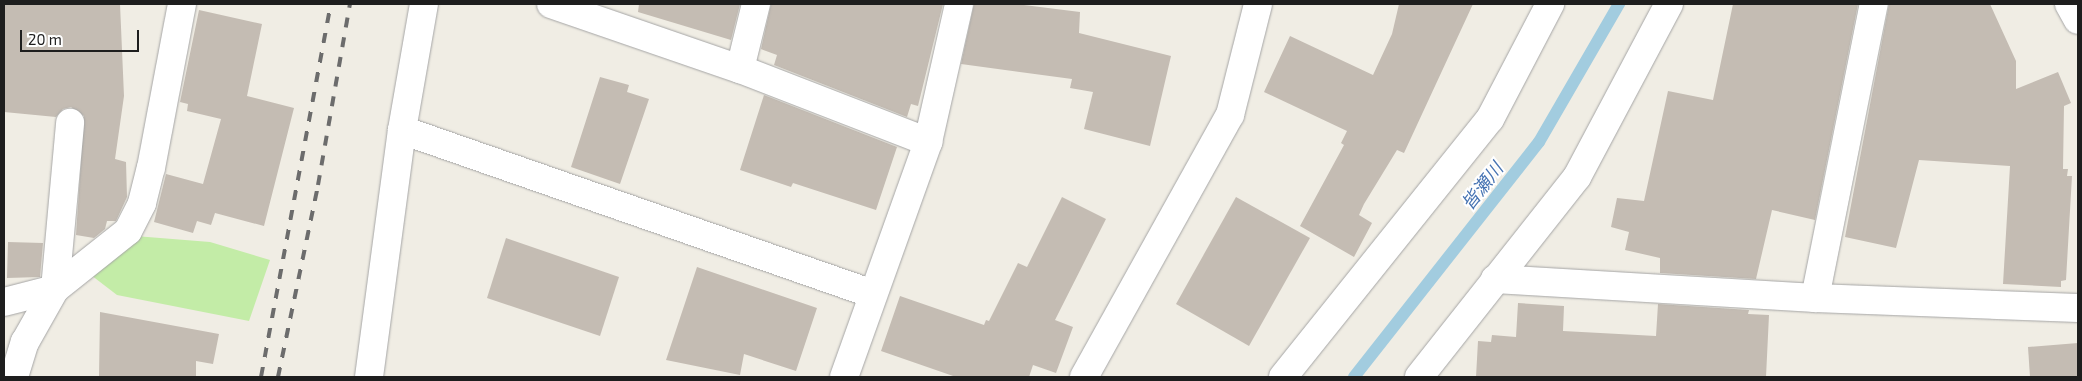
<!DOCTYPE html>
<meta charset="utf-8">
<style>
body{margin:0}
#map{position:relative;width:2082px;height:381px;overflow:hidden;background:#f0ede4;font-family:"Exo 2","Noto Sans JP",sans-serif}
div>[style]{position:absolute}
[style*='--x']{left:calc(var(--x)*1px);top:calc(var(--y)*1px);width:calc(var(--w)*1px);rotate:calc(var(--a)*1deg)}
.grass>*{inset:0;background:#c3eca7}
.stream>*{height:12px;margin:-6px;padding:0 6px;transform-origin:6px;border-radius:6px;background:#a2ccdf}
.building>*{inset:0;background:#c4bcb3}
.roads{filter:drop-shadow(0 0 1px #a5a5a5) drop-shadow(0 0 1px #a5a5a5)}
.minor>*{height:28px;margin:-14px;padding:0 14px;transform-origin:14px;border-radius:14px;background:#fff}
.rail>*{height:4px;margin-top:-2px;transform-origin:0;background:repeating-linear-gradient(90deg,#6c6c6c 0 10px,transparent 0 20px)}
span{translate:-50% -50%;white-space:nowrap;text-align:center;line-height:1.15;-webkit-text-stroke:4px #fff;paint-order:stroke}
.water-label{font-size:18px;color:#4673b2;font-style:italic}
.frame{position:absolute;inset:0;border:5px solid #1e1e1e;pointer-events:none}
.scale{position:absolute;left:20px;top:30px;width:119px;height:22px;box-sizing:border-box;border:2px solid #1e1e1e;border-top:0;padding-left:6px;font-size:15px;line-height:18px;white-space:nowrap;color:#1e1e1e;-webkit-text-stroke:4px #fff;paint-order:stroke}
</style>
<div id="map">
<div class="grass">
<i style="clip-path:polygon(135px 236px,210px 242px,270px 260px,249px 321px,117px 295px,87px 272px)"></i>
</div>
<div class="stream">
<i style="--x:1354;--y:377;--w:299;--a:-51.8"></i>
<i style="--x:1539;--y:142;--w:160;--a:-59.9"></i>
</div>
<div class="building">
<i style="clip-path:polygon(4px 4px,120px 4px,124px 96px,115px 159px,126px 162px,127px 197px,116px 221px,107px 221px,105px 229px,94px 238px,76px 235px,84px 116px,71px 107px,63px 109px,56px 117px,4px 112px)"></i>
<i style="clip-path:polygon(639px 4px,740px 4px,731px 40px,638px 12px)"></i>
<i style="clip-path:polygon(771px 4px,943px 4px,918px 106px,911px 104px,907px 117px,774px 65px,777px 55px,761px 49px)"></i>
<i style="clip-path:polygon(974px 4px,1015px 4px,1080px 12px,1079px 33px,1171px 56px,1150px 146px,1084px 129px,1093px 92px,1070px 88px,1072px 79px,961px 64px)"></i>
<i style="clip-path:polygon(1399px 4px,1473px 4px,1404px 153px,1397px 150px,1364px 204px,1359px 215px,1372px 223px,1354px 257px,1300px 226px,1344px 145px,1341px 143px,1347px 131px,1264px 92px,1290px 36px,1373px 75px,1392px 34px)"></i>
<i style="clip-path:polygon(1733px 4px,1858px 4px,1815px 220px,1772px 210px,1756px 279px,1660px 273px,1660px 258px,1625px 250px,1629px 232px,1611px 227px,1617px 198px,1644px 201px,1668px 91px,1713px 100px)"></i>
<i style="clip-path:polygon(1889px 4px,1990px 4px,2016px 61px,2016px 89px,2058px 72px,2071px 103px,2064px 106px,2063px 169px,2068px 169px,2067px 176px,2072px 176px,2066px 280px,2061px 281px,2061px 287px,2003px 284px,2010px 166px,1919px 160px,1896px 248px,1845px 237px)"></i>
<i style="clip-path:polygon(199px 10px,262px 24px,247px 96px,294px 108px,264px 226px,215px 213px,211px 225px,197px 221px,193px 233px,154px 222px,166px 174px,203px 184px,221px 119px,187px 111px,188px 104px,180px 102px)"></i>
<i style="clip-path:polygon(600px 77px,629px 85px,627px 92px,649px 99px,620px 184px,571px 167px)"></i>
<i style="clip-path:polygon(764px 95px,897px 147px,876px 210px,793px 183px,791px 187px,740px 170px)"></i>
<i style="clip-path:polygon(1062px 197px,1106px 219px,1055px 320px,1073px 327px,1056px 373px,1033px 365px,1029px 377px,956px 377px,881px 351px,900px 296px,984px 325px,986px 320px,989px 321px,1018px 263px,1027px 267px)"></i>
<i style="clip-path:polygon(1236px 197px,1310px 238px,1249px 346px,1176px 304px)"></i>
<i style="clip-path:polygon(506px 238px,619px 277px,600px 336px,487px 298px)"></i>
<i style="clip-path:polygon(8px 242px,43px 243px,40px 277px,7px 278px)"></i>
<i style="clip-path:polygon(697px 267px,817px 308px,796px 371px,744px 354px,740px 375px,666px 360px)"></i>
<i style="clip-path:polygon(1518px 303px,1564px 306px,1563px 331px,1656px 336px,1658px 304px,1749px 310px,1748px 314px,1769px 315px,1766px 377px,1476px 377px,1478px 341px,1491px 342px,1492px 335px,1516px 337px)"></i>
<i style="clip-path:polygon(100px 312px,219px 334px,213px 364px,196px 361px,196px 377px,99px 377px)"></i>
<i style="clip-path:polygon(2078px 343px,2078px 377px,2030px 377px,2028px 347px)"></i>
</div>
<div class="roads">
<div class="minor">
<i style="--x:551;--y:4;--w:200;--a:19"></i>
<i style="--x:740;--y:69;--w:202;--a:21.2"></i>
<i style="--x:2069;--y:4;--w:18;--a:61"></i>
<i style="--x:740;--y:69;--w:67;--a:-76.2"></i>
<i style="--x:402;--y:130;--w:498;--a:19.2"></i>
<i style="--x:1495;--y:279;--w:321;--a:3.4"></i>
<i style="--x:1815;--y:298;--w:263;--a:2.2"></i>
<i style="--x:1815;--y:298;--w:300;--a:-78.7"></i>
<i style="--x:4;--y:302;--w:53;--a:-14.3"></i>
<i style="--x:55;--y:289;--w:93;--a:-38.5"></i>
<i style="--x:128;--y:231;--w:31;--a:-63"></i>
<i style="--x:142;--y:203;--w:36;--a:-76"></i>
<i style="--x:151;--y:168;--w:167;--a:-79.3"></i>
<i style="--x:14;--y:377;--w:37;--a:-73"></i>
<i style="--x:25;--y:342;--w:61;--a:-60.5"></i>
<i style="--x:55;--y:289;--w:167;--a:-84.8"></i>
<i style="--x:369;--y:377;--w:249;--a:-82.4"></i>
<i style="--x:402;--y:130;--w:128;--a:-80.1"></i>
<i style="--x:844;--y:377;--w:250;--a:-70.3"></i>
<i style="--x:928;--y:142;--w:141;--a:-77.3"></i>
<i style="--x:1084;--y:377;--w:300;--a:-60.9"></i>
<i style="--x:1230;--y:115;--w:114;--a:-75.8"></i>
<i style="--x:1283;--y:377;--w:331;--a:-51.3"></i>
<i style="--x:1490;--y:119;--w:130;--a:-62.4"></i>
<i style="--x:1419;--y:377;--w:255;--a:-51.7"></i>
<i style="--x:1577;--y:177;--w:196;--a:-62"></i>
</div>
</div>
<div class="rail">
<i style="--x:261;--y:377;--w:380;--a:-79.4"></i>
<i style="--x:278;--y:377;--w:196;--a:-78.2"></i>
<i style="--x:318;--y:185;--w:184;--a:-80"></i>
</div>
<div class="water-label">
<span style="left:1482px;top:186px;rotate:-52deg">皆瀬川</span>
</div>
<div class="frame"></div>
<div class="scale">20 m</div>
</div>
